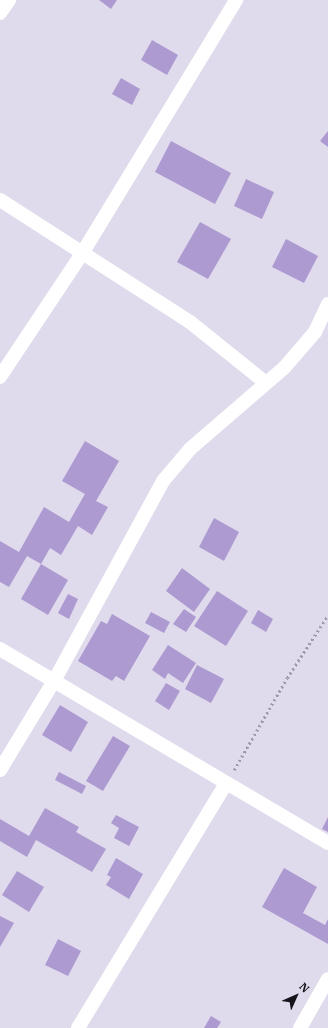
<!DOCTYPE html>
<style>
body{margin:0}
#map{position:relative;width:328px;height:1028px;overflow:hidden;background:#e0dbec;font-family:"IBM Plex Serif",serif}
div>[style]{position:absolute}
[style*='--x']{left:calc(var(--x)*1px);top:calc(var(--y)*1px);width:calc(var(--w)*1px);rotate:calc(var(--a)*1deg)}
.building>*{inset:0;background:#ac9ad1}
.path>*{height:2.5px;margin-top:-1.25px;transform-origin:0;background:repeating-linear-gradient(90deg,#9e9aa8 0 2px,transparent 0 5px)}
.minor>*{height:14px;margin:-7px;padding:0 7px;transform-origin:7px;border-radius:7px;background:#fff}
span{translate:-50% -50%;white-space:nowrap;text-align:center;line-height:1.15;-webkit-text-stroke:4px #e0dbec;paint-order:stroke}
.north{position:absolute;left:276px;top:976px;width:40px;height:40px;-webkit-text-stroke:3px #e0dbec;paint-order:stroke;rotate:45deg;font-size:11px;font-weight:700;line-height:16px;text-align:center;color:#16141a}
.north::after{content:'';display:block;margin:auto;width:14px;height:18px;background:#16141a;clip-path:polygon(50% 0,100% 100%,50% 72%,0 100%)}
</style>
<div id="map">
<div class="building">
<i style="clip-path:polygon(99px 0,117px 0,111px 9px)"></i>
<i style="clip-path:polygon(152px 40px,178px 55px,167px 75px,141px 60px)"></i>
<i style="clip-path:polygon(121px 78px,140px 89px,132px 105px,112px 94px)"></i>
<i style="clip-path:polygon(328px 131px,328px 147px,320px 141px)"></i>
<i style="clip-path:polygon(171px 141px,231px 173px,215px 204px,155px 172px)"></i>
<i style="clip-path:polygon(246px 179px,274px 192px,262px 219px,234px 206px)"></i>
<i style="clip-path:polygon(200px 222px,231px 239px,208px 279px,177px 262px)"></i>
<i style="clip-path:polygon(286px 239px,318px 256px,304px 283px,272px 267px)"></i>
<i style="clip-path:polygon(85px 441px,119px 461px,96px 501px,108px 507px,92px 535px,78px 526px,61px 555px,50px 548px,41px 564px,27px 556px,9px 587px,0 582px,0 541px,19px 552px,44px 507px,69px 522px,85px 494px,62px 481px)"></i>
<i style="clip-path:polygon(214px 518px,239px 532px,224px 561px,199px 547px)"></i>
<i style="clip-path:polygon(41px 564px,68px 580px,48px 615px,21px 599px)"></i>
<i style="clip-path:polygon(182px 568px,210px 589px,194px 612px,166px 591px)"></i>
<i style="clip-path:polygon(217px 591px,248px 611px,226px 646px,194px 626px)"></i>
<i style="clip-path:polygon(68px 594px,78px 599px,69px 619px,58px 613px)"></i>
<i style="clip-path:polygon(184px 609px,196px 617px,186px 632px,173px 624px)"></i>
<i style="clip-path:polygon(258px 610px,273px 619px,266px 632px,251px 623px)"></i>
<i style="clip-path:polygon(151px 612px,170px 622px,164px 633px,145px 623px)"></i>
<i style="clip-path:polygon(112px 614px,150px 636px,124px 681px,116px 676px,112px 681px,78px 661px,101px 621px,107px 624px)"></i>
<i style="clip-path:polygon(168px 645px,196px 663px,183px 683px,168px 673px,165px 679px,152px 670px)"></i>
<i style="clip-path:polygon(197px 665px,224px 679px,211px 703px,185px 689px)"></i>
<i style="clip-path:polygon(166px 683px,180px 691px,169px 710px,155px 701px)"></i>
<i style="clip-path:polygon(60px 705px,88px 722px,71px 752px,42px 735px)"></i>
<i style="clip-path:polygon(113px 736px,130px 746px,103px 791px,86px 781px)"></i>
<i style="clip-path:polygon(59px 772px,86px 786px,82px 794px,55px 780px)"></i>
<i style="clip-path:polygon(45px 808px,79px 827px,76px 832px,106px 849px,92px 872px,36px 840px,27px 857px,0 841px,0 819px,29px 836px)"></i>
<i style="clip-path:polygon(116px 815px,139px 827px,129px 846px,114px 838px,119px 828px,111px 823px)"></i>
<i style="clip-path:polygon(328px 817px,328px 832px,322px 829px)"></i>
<i style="clip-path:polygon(116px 858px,143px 874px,129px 899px,106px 885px,111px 877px,107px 875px)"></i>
<i style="clip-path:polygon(284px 868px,317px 887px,303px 913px,325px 925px,328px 919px,328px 944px,262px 907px)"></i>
<i style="clip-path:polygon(17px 871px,44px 887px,29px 912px,2px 895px)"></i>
<i style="clip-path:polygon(0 916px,14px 923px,0 947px)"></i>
<i style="clip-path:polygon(58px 939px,81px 951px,68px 976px,45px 965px)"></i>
<i style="clip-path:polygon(211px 1016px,221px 1022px,217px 1028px,204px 1028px)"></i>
</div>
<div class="path">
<i style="--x:234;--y:770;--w:106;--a:-60.1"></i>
<i style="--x:287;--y:678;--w:75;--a:-56.9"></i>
</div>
<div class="minor">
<i style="--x:0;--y:13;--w:16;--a:-55"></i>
<i style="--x:0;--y:200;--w:226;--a:32.7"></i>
<i style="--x:190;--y:322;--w:97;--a:38.8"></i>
<i style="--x:0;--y:377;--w:150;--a:-56.4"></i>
<i style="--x:83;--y:252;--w:295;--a:-58.7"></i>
<i style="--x:0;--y:649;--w:381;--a:30.6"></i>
<i style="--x:0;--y:770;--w:104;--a:-58.8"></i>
<i style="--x:54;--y:681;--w:228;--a:-61.4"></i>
<i style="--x:163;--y:481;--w:42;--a:-49.8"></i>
<i style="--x:190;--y:449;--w:124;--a:-40.8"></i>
<i style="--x:284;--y:368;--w:48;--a:-49.3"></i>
<i style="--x:315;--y:332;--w:31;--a:-65"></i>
<i style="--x:78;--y:1028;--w:285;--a:-58.8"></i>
<i style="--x:300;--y:1028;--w:56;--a:-60.3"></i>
</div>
<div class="north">N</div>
</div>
